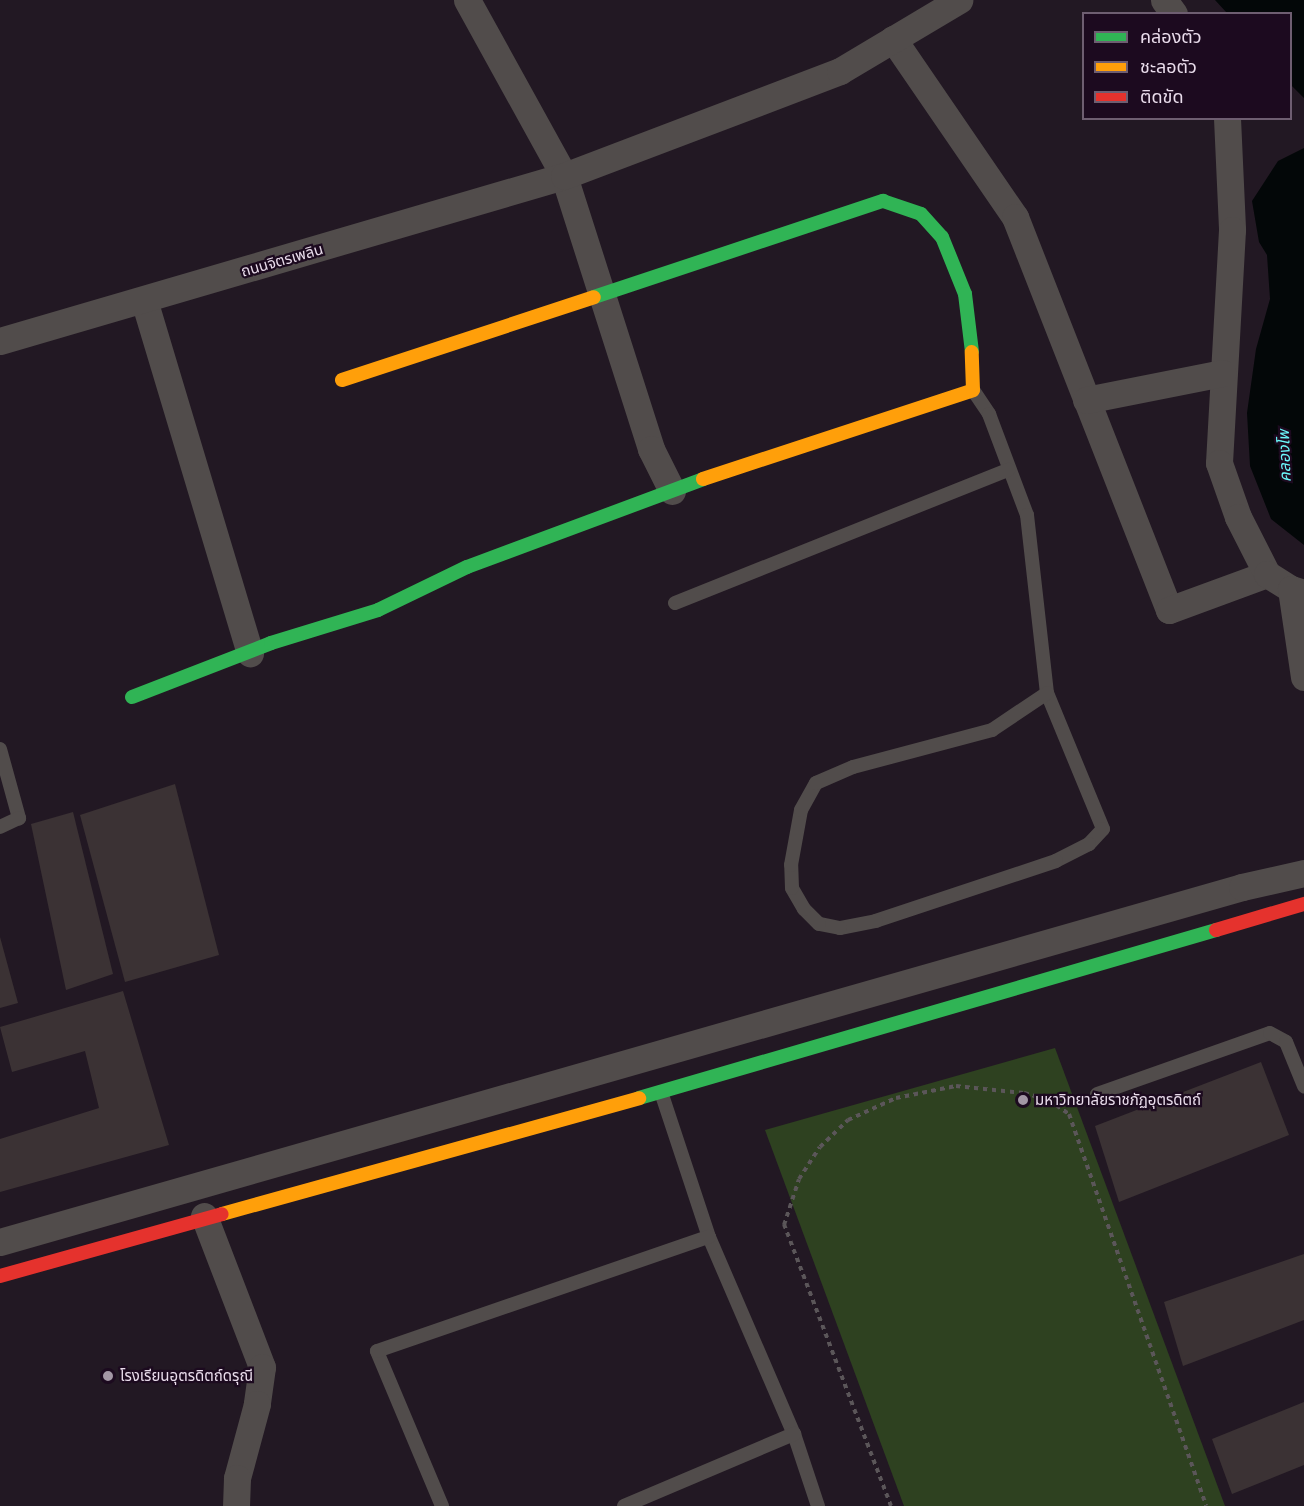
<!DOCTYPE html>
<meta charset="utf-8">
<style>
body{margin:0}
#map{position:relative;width:1304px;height:1506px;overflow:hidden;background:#221823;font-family:"PT Sans","Noto Sans Thai",sans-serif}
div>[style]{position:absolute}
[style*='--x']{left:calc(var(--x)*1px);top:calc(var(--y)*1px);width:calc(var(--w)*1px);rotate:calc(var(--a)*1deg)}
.green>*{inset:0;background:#2e4120}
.water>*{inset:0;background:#030708}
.building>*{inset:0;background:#3b3234}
.path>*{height:4px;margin-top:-2px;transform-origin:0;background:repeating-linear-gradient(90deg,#5b5659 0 4.5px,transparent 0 9px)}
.lane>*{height:14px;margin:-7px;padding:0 7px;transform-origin:7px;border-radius:7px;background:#514c4b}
.street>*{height:27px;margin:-13.5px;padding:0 13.5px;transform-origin:13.5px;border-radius:13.5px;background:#514c4b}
.fast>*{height:14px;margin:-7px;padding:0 7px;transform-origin:7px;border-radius:7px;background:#30b455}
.slow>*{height:14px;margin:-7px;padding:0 7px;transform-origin:7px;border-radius:7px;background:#ff9f0a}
.jam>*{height:14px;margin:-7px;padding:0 7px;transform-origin:7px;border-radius:7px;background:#e5322d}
.dots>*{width:16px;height:16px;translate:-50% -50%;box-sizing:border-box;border:3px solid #1c0a1f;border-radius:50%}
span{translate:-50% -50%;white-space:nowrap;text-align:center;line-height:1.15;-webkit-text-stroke:4.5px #1c0a1f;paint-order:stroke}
.street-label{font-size:15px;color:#e9dceb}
.poi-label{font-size:15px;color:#e9dceb}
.left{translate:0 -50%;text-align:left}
.water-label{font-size:16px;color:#6cf8fb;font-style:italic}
.legend{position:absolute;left:1082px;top:12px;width:210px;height:108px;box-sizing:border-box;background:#1c0a1f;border:2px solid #6e5e71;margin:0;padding:8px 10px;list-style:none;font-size:18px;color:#e9dceb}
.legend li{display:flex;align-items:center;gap:12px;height:30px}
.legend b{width:30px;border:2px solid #6e5e71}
</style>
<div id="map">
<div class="green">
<i style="clip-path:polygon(1055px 1048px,1225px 1506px,904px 1506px,765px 1130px)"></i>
</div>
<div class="water">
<i style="clip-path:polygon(1215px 0,1304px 0,1304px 98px,1291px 85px,1290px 14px,1227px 13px)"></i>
<i style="clip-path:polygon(1304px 148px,1304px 545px,1271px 519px,1250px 466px,1247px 413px,1256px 349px,1270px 299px,1267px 255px,1259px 242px,1252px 201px,1278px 161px)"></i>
</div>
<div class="building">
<i style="clip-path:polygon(175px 784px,219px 955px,125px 982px,80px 815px)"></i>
<i style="clip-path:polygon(73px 812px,113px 974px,66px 990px,31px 824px)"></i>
<i style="clip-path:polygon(0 937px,18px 1003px,0 1008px)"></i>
<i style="clip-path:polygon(123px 991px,169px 1145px,0 1192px,0 1139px,99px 1108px,85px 1051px,12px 1072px,0 1027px)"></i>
<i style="clip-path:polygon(1261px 1062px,1289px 1135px,1119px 1202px,1095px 1126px)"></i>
<i style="clip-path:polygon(1304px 1254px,1304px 1320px,1183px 1366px,1164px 1302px)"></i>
<i style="clip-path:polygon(1304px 1402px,1304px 1465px,1232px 1494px,1212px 1439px)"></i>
</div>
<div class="path">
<i style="--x:891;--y:1506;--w:301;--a:-110.8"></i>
<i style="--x:784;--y:1225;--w:48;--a:-71.9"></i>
<i style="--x:799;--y:1179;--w:38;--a:-57"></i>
<i style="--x:820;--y:1147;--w:39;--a:-44"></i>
<i style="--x:848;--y:1120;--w:53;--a:-24.6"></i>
<i style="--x:896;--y:1098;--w:61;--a:-11.3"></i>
<i style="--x:956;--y:1086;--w:68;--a:5.9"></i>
<i style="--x:1024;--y:1093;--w:26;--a:16"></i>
<i style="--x:1049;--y:1100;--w:24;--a:35"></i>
<i style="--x:1069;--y:1114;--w:415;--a:70.7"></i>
</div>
<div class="lane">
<i style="--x:973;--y:390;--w:29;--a:56"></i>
<i style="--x:989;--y:414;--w:108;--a:69.4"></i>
<i style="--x:1027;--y:515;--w:179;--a:83.6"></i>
<i style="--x:1047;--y:693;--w:147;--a:67.6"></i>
<i style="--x:1103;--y:829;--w:21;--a:133"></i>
<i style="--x:1089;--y:844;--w:37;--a:153"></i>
<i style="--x:1056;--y:861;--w:190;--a:161.6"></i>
<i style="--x:876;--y:921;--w:37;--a:169"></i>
<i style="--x:840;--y:928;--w:21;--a:-169"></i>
<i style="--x:819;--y:924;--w:21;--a:-135"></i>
<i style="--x:804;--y:909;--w:24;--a:-120"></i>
<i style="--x:792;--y:888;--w:23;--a:-92"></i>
<i style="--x:791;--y:865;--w:56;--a:-79.7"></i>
<i style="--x:801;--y:810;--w:31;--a:-61"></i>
<i style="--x:816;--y:783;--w:40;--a:-23.4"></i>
<i style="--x:853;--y:767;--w:144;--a:-14.9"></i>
<i style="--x:992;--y:730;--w:66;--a:-33.9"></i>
<i style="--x:675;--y:603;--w:359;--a:-21.8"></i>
<i style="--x:0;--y:749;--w:72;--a:74.6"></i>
<i style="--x:19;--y:818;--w:21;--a:155"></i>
<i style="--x:661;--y:1092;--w:153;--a:71.7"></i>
<i style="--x:709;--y:1237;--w:215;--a:66.7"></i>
<i style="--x:794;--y:1434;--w:76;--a:71.6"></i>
<i style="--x:1097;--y:1094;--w:183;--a:-19.4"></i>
<i style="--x:1270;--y:1033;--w:18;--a:29"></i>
<i style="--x:1286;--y:1042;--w:48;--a:67.8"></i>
<i style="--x:442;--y:1506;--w:168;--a:-112.8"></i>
<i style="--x:377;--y:1351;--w:351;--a:-19"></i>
<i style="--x:624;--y:1506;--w:185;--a:-23"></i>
</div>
<div class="street">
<i style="--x:467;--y:0;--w:201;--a:61.1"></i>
<i style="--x:564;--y:176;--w:287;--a:72.3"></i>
<i style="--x:651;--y:449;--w:47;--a:63.4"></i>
<i style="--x:1164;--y:0;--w:17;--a:54"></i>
<i style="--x:893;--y:39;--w:216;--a:55.6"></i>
<i style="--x:1015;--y:217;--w:422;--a:68.6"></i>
<i style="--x:1169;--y:610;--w:104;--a:-20.2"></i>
<i style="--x:1227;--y:118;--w:112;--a:87.4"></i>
<i style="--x:1232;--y:230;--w:233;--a:93.2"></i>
<i style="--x:1219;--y:463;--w:57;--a:70.6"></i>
<i style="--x:1238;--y:517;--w:64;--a:63"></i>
<i style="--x:1267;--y:574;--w:28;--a:32"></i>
<i style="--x:1291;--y:589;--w:14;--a:17"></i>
<i style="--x:144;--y:300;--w:369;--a:73.3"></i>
<i style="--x:0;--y:341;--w:588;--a:-16.31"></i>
<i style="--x:564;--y:176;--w:295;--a:-20.8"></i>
<i style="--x:840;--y:71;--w:139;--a:-30.8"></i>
<i style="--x:1086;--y:400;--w:139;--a:-11.2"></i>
<i style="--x:1291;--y:589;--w:89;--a:81.6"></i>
<i style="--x:204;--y:1216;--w:162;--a:69"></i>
<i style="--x:262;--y:1367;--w:37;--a:98"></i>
<i style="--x:257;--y:1404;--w:77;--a:105.1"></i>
<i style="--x:237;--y:1478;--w:28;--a:92"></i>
<i style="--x:0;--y:1242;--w:1292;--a:-15.95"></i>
<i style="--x:1242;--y:887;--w:64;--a:-12.7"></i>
</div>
<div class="fast">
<i style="--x:594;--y:297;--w:305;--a:-18.4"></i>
<i style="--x:883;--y:201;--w:40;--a:18.9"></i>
<i style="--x:921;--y:214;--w:31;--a:48"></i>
<i style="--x:942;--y:237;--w:61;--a:68"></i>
<i style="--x:965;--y:294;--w:58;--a:83.1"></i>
<i style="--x:132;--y:697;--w:149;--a:-21.2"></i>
<i style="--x:271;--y:643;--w:112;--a:-17.1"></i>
<i style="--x:378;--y:610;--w:99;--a:-25.8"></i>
<i style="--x:467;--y:567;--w:252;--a:-20.4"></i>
<i style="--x:639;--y:1098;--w:601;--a:-16.23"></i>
</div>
<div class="slow">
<i style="--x:342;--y:380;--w:265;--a:-18.2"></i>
<i style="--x:703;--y:479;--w:284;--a:-18.2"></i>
<i style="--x:973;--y:390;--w:38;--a:-92"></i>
<i style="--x:222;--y:1214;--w:433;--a:-15.5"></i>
</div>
<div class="jam">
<i style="--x:1216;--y:930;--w:92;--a:-16.5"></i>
<i style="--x:0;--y:1276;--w:230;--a:-15.6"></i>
</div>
<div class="dots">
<i style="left:1023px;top:1100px;background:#a397a5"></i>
<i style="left:108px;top:1376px;background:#a397a5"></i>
</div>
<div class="street-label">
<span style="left:282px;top:260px;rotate:-16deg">ถนนจิตรเพลิน</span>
</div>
<div class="poi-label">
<span class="left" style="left:1035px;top:1100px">มหาวิทยาลัยราชภัฏอุตรดิตถ์</span>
<span class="left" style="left:120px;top:1376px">โรงเรียนอุตรดิตถ์ดรุณี</span>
</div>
<div class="water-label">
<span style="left:1284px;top:456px;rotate:-92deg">คลองโพ</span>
</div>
<ul class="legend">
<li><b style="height:8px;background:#30b455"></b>คล่องตัว</li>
<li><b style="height:8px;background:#ff9f0a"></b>ชะลอตัว</li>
<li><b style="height:8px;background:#e5322d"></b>ติดขัด</li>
</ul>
</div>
